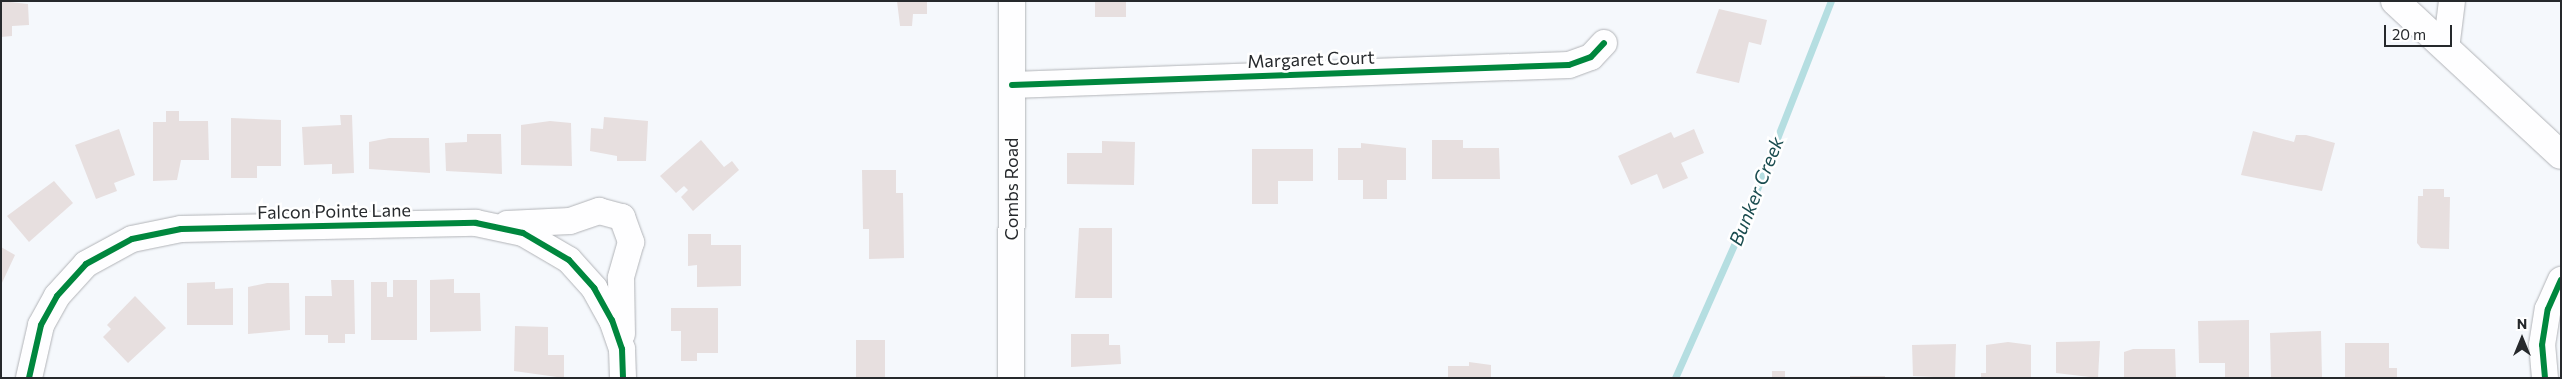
<!DOCTYPE html>
<style>
body{margin:0}
#map{position:relative;width:2562px;height:379px;overflow:hidden;background:#f5f8fc;font-family:Commissioner,sans-serif}
div>[style]{position:absolute}
[style*='--x']{left:calc(var(--x)*1px);top:calc(var(--y)*1px);width:calc(var(--w)*1px);rotate:calc(var(--a)*1deg)}
.stream>*{height:7px;margin:-3.5px;padding:0 3.5px;transform-origin:3.5px;border-radius:3.5px;background:#b5dee1}
.building>*{inset:0;background:#e7dfdf}
.roads{filter:drop-shadow(0 0 1px #b2b4b8) drop-shadow(0 0 1px #b2b4b8)}
.minor>*{height:26px;margin:-13px;padding:0 13px;transform-origin:13px;border-radius:13px;background:#fefeff}
.major>*{height:28px;margin:-14px;padding:0 14px;transform-origin:14px;border-radius:14px;background:#fefeff}
.cycleway>*{height:6px;margin:-3px;padding:0 3px;transform-origin:3px;border-radius:3px;background:#00873e}
span{translate:-50% -50%;white-space:nowrap;text-align:center;line-height:1.15;-webkit-text-stroke:5px #fff;paint-order:stroke}
.street-label{font-size:18px;color:#26292c}
.water-label{font-size:19px;color:#1a4c4f;font-style:italic}
.frame{position:absolute;inset:0;border:2px solid #26292c;pointer-events:none}
.north{position:absolute;left:2497px;top:314px;width:50px;height:50px;-webkit-text-stroke:4px #fff;paint-order:stroke;rotate:0deg;font-size:14px;font-weight:700;line-height:20px;text-align:center;color:#26292c}
.north::after{content:'';display:block;margin:auto;width:18px;height:22px;background:#26292c;clip-path:polygon(50% 0,100% 100%,50% 72%,0 100%)}
.scale{position:absolute;left:2384px;top:25px;width:68px;height:22px;box-sizing:border-box;border:2px solid #26292c;border-top:0;padding-left:6px;font-size:15px;line-height:18px;white-space:nowrap;color:#26292c;-webkit-text-stroke:4px #fff;paint-order:stroke}
</style>
<div id="map">
<div class="stream">
<i style="--x:1675;--y:378;--w:173;--a:-66.1"></i>
<i style="--x:1745;--y:220;--w:235;--a:-68.6"></i>
</div>
<div class="building">
<i style="clip-path:polygon(1px 1px,28px 4px,29px 25px,12px 26px,12px 36px,1px 37px)"></i>
<i style="clip-path:polygon(897px 1px,927px 1px,927px 14px,913px 14px,912px 26px,900px 26px)"></i>
<i style="clip-path:polygon(1095px 1px,1126px 1px,1126px 17px,1095px 17px)"></i>
<i style="clip-path:polygon(1719px 9px,1767px 20px,1761px 45px,1749px 42px,1739px 83px,1696px 73px)"></i>
<i style="clip-path:polygon(166px 111px,179px 111px,179px 121px,208px 121px,209px 160px,181px 160px,177px 180px,153px 181px,153px 122px,166px 122px)"></i>
<i style="clip-path:polygon(340px 115px,352px 115px,354px 173px,332px 174px,332px 164px,304px 165px,302px 127px,341px 125px)"></i>
<i style="clip-path:polygon(604px 117px,648px 121px,646px 161px,617px 161px,617px 156px,590px 151px,591px 128px,603px 129px)"></i>
<i style="clip-path:polygon(231px 118px,281px 120px,281px 166px,257px 166px,257px 178px,231px 178px)"></i>
<i style="clip-path:polygon(550px 121px,571px 123px,572px 166px,521px 165px,521px 125px)"></i>
<i style="clip-path:polygon(119px 129px,135px 175px,114px 183px,117px 191px,96px 199px,75px 145px)"></i>
<i style="clip-path:polygon(1694px 129px,1704px 153px,1681px 163px,1688px 178px,1663px 189px,1657px 174px,1631px 185px,1618px 156px,1671px 132px,1674px 138px)"></i>
<i style="clip-path:polygon(2253px 131px,2294px 142px,2296px 135px,2306px 135px,2335px 143px,2322px 191px,2241px 175px)"></i>
<i style="clip-path:polygon(467px 134px,501px 134px,502px 174px,446px 171px,445px 143px,467px 142px)"></i>
<i style="clip-path:polygon(389px 138px,429px 138px,430px 173px,369px 169px,369px 142px)"></i>
<i style="clip-path:polygon(701px 140px,724px 167px,732px 161px,739px 170px,693px 211px,681px 197px,688px 190px,684px 186px,676px 193px,660px 176px)"></i>
<i style="clip-path:polygon(1432px 140px,1463px 140px,1463px 148px,1499px 148px,1500px 179px,1432px 179px)"></i>
<i style="clip-path:polygon(1102px 141px,1135px 142px,1134px 185px,1067px 184px,1067px 153px,1102px 153px)"></i>
<i style="clip-path:polygon(1361px 143px,1406px 148px,1406px 180px,1387px 180px,1387px 199px,1363px 199px,1363px 180px,1338px 180px,1338px 148px,1361px 148px)"></i>
<i style="clip-path:polygon(1252px 149px,1313px 149px,1313px 181px,1278px 181px,1278px 204px,1252px 204px)"></i>
<i style="clip-path:polygon(862px 170px,896px 170px,896px 193px,903px 193px,904px 258px,869px 259px,869px 229px,863px 229px)"></i>
<i style="clip-path:polygon(54px 181px,73px 203px,29px 242px,7px 216px)"></i>
<i style="clip-path:polygon(2423px 189px,2444px 189px,2444px 197px,2450px 197px,2449px 249px,2421px 248px,2417px 243px,2418px 196px,2423px 196px)"></i>
<i style="clip-path:polygon(1079px 228px,1112px 228px,1112px 298px,1075px 298px)"></i>
<i style="clip-path:polygon(688px 234px,711px 234px,711px 245px,741px 245px,741px 286px,697px 287px,697px 265px,688px 266px)"></i>
<i style="clip-path:polygon(1px 247px,15px 255px,1px 285px)"></i>
<i style="clip-path:polygon(454px 279px,454px 293px,480px 293px,481px 331px,430px 332px,430px 280px)"></i>
<i style="clip-path:polygon(331px 280px,354px 280px,355px 334px,345px 334px,345px 343px,328px 343px,328px 335px,305px 335px,305px 296px,332px 296px)"></i>
<i style="clip-path:polygon(393px 280px,417px 280px,417px 340px,371px 340px,371px 282px,387px 282px,387px 297px,393px 297px)"></i>
<i style="clip-path:polygon(215px 282px,215px 289px,233px 288px,233px 325px,187px 325px,187px 283px)"></i>
<i style="clip-path:polygon(267px 283px,289px 283px,290px 330px,248px 334px,248px 287px)"></i>
<i style="clip-path:polygon(135px 296px,166px 328px,128px 363px,103px 337px,111px 329px,107px 325px)"></i>
<i style="clip-path:polygon(671px 308px,718px 308px,718px 353px,697px 353px,697px 361px,681px 361px,681px 331px,671px 331px)"></i>
<i style="clip-path:polygon(2249px 320px,2249px 378px,2225px 378px,2225px 363px,2199px 363px,2198px 321px)"></i>
<i style="clip-path:polygon(515px 326px,548px 327px,548px 355px,564px 355px,564px 378px,514px 371px)"></i>
<i style="clip-path:polygon(2321px 331px,2322px 377px,2271px 378px,2270px 333px)"></i>
<i style="clip-path:polygon(1071px 334px,1109px 334px,1109px 345px,1120px 345px,1121px 364px,1071px 367px)"></i>
<i style="clip-path:polygon(856px 340px,885px 340px,885px 378px,856px 378px)"></i>
<i style="clip-path:polygon(2100px 341px,2098px 378px,2056px 373px,2056px 342px)"></i>
<i style="clip-path:polygon(2008px 342px,2031px 345px,2031px 378px,1981px 378px,1981px 373px,1986px 373px,1986px 345px)"></i>
<i style="clip-path:polygon(2345px 343px,2389px 343px,2389px 368px,2397px 368px,2397px 378px,2345px 378px)"></i>
<i style="clip-path:polygon(1956px 344px,1955px 378px,1913px 376px,1912px 345px)"></i>
<i style="clip-path:polygon(2133px 349px,2175px 349px,2176px 378px,2124px 378px,2124px 352px)"></i>
<i style="clip-path:polygon(1469px 362px,1491px 365px,1491px 378px,1448px 378px,1448px 366px,1469px 366px)"></i>
<i style="clip-path:polygon(1772px 371px,1785px 371px,1785px 378px,1772px 378px)"></i>
<i style="clip-path:polygon(1850px 376px,1885px 376px,1885px 378px,1850px 378px)"></i>
</div>
<div class="roads">
<div class="minor">
<i style="--x:2446;--y:49;--w:48;--a:-82.9"></i>
<i style="--x:1012;--y:85;--w:557;--a:-2.06"></i>
<i style="--x:1569;--y:65;--w:23;--a:-20"></i>
<i style="--x:1591;--y:57;--w:19;--a:-47"></i>
<i style="--x:507;--y:224;--w:63;--a:-2.7"></i>
<i style="--x:570;--y:221;--w:31;--a:-19"></i>
<i style="--x:599;--y:211;--w:24;--a:15"></i>
<i style="--x:622;--y:217;--w:27;--a:70"></i>
<i style="--x:631;--y:242;--w:37;--a:106"></i>
<i style="--x:621;--y:278;--w:56;--a:89"></i>
<i style="--x:29;--y:378;--w:54;--a:-77.2"></i>
<i style="--x:41;--y:325;--w:33;--a:-61"></i>
<i style="--x:57;--y:296;--w:43;--a:-47.8"></i>
<i style="--x:86;--y:264;--w:52;--a:-28.5"></i>
<i style="--x:132;--y:239;--w:50;--a:-11.5"></i>
<i style="--x:181;--y:229;--w:295;--a:-1.2"></i>
<i style="--x:476;--y:223;--w:48;--a:12"></i>
<i style="--x:523;--y:233;--w:53;--a:30.4"></i>
<i style="--x:569;--y:260;--w:38;--a:48"></i>
<i style="--x:594;--y:288;--w:37;--a:61"></i>
<i style="--x:612;--y:320;--w:31;--a:71"></i>
<i style="--x:622;--y:349;--w:29;--a:88"></i>
<i style="--x:1011;--y:378;--w:377;--a:-89.8"></i>
<i style="--x:2545;--y:378;--w:33;--a:-95"></i>
<i style="--x:2542;--y:345;--w:36;--a:-81"></i>
<i style="--x:2548;--y:309;--w:32;--a:-66"></i>
</div>
<div class="major">
<i style="--x:2395;--y:1;--w:226;--a:42.9"></i>
</div>
</div>
<div class="cycleway">
<i style="--x:1012;--y:85;--w:557;--a:-2.06"></i>
<i style="--x:1569;--y:65;--w:23;--a:-20"></i>
<i style="--x:1591;--y:57;--w:19;--a:-47"></i>
<i style="--x:29;--y:378;--w:54;--a:-77.2"></i>
<i style="--x:41;--y:325;--w:33;--a:-61"></i>
<i style="--x:57;--y:296;--w:43;--a:-47.8"></i>
<i style="--x:86;--y:264;--w:52;--a:-28.5"></i>
<i style="--x:132;--y:239;--w:50;--a:-11.5"></i>
<i style="--x:181;--y:229;--w:295;--a:-1.2"></i>
<i style="--x:476;--y:223;--w:48;--a:12"></i>
<i style="--x:523;--y:233;--w:53;--a:30.4"></i>
<i style="--x:569;--y:260;--w:38;--a:48"></i>
<i style="--x:594;--y:288;--w:37;--a:61"></i>
<i style="--x:612;--y:320;--w:31;--a:71"></i>
<i style="--x:622;--y:349;--w:29;--a:88"></i>
<i style="--x:2545;--y:378;--w:33;--a:-95"></i>
<i style="--x:2542;--y:345;--w:36;--a:-81"></i>
<i style="--x:2548;--y:309;--w:32;--a:-66"></i>
</div>
<div class="street-label">
<span style="left:1311px;top:59px;rotate:-2deg">Margaret Court</span>
<span style="left:1011px;top:189px;rotate:-90deg">Combs Road</span>
<span style="left:334px;top:211px;rotate:-1deg">Falcon Pointe Lane</span>
</div>
<div class="water-label">
<span style="left:1756px;top:191px;rotate:-68deg">Bunker Creek</span>
</div>
<div class="frame"></div>
<div class="north">N</div>
<div class="scale">20 m</div>
</div>
